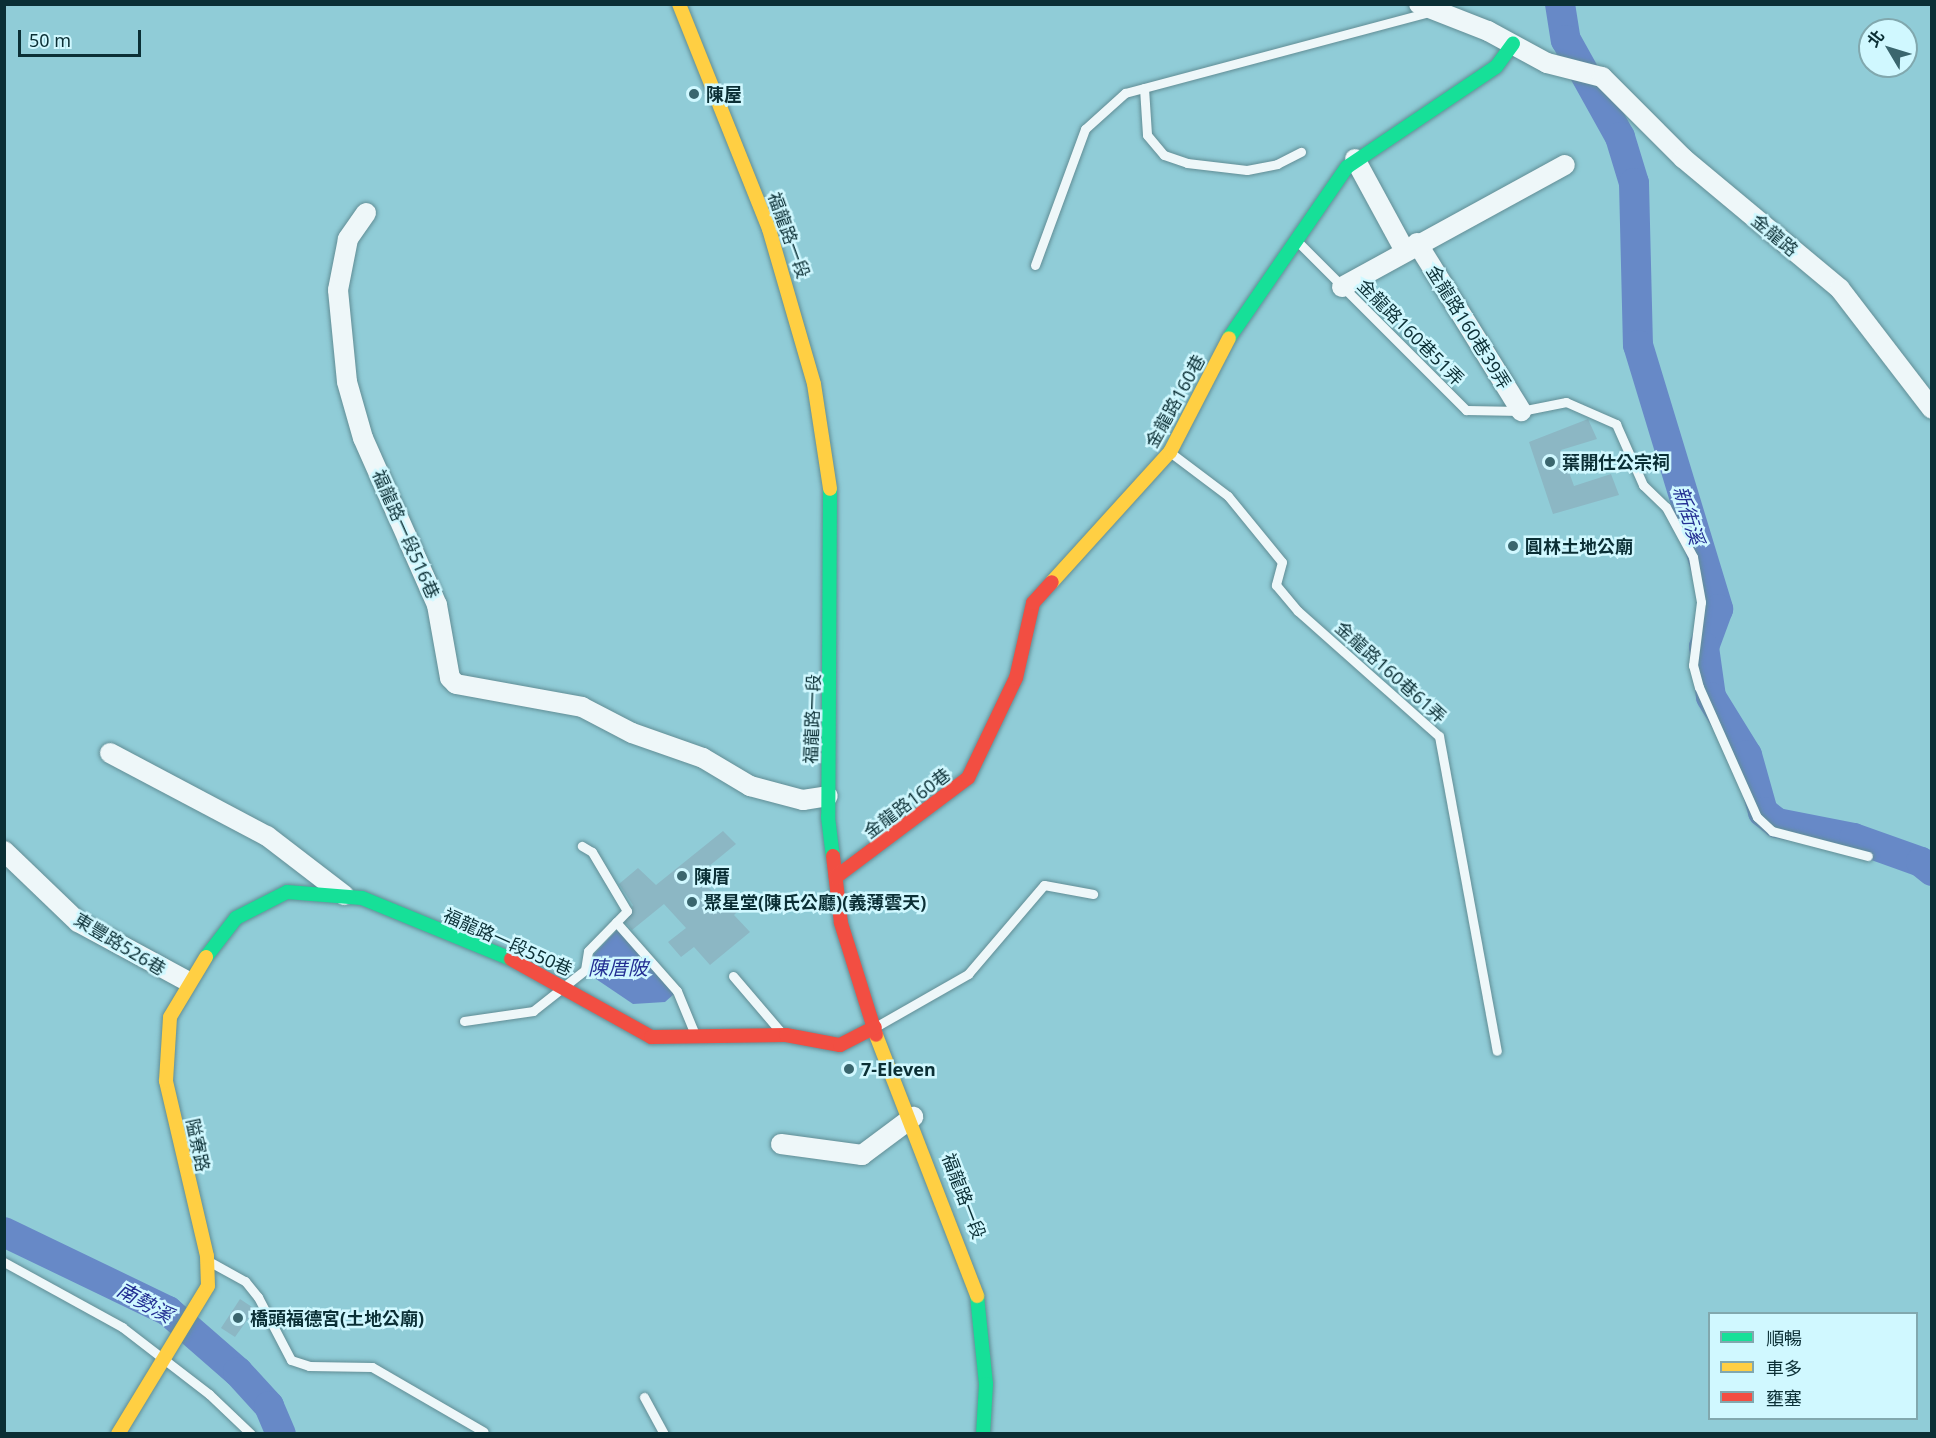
<!DOCTYPE html>
<meta charset="utf-8">
<style>
body{margin:0}
#map{position:relative;width:1936px;height:1438px;overflow:hidden;background:#90ccd7;font-family:"Noto Sans","Noto Sans TC",sans-serif}
div>[style]{position:absolute}
[style*='--x']{left:calc(var(--x)*1px);top:calc(var(--y)*1px);width:calc(var(--w)*1px);rotate:calc(var(--a)*1deg)}
.water>*{inset:0;background:#6789c7}
.river>*{height:30px;margin:-15px;padding:0 15px;transform-origin:15px;border-radius:15px;background:#6789c7}
.building>*{inset:0;background:#8cb7c4}
.roads{filter:drop-shadow(0 0 2px #618d95) drop-shadow(0 0 2px #618d95)}
.lane>*{height:9px;margin:-4.5px;padding:0 4.5px;transform-origin:4.5px;border-radius:4.5px;background:#eef7f9}
.street>*{height:20px;margin:-10px;padding:0 10px;transform-origin:10px;border-radius:10px;background:#eef7f9}
.fast>*{height:14px;margin:-7px;padding:0 7px;transform-origin:7px;border-radius:7px;background:#16e098}
.slow>*{height:14px;margin:-7px;padding:0 7px;transform-origin:7px;border-radius:7px;background:#ffcf43}
.jam>*{height:14px;margin:-7px;padding:0 7px;transform-origin:7px;border-radius:7px;background:#f24e42}
.dots>*{width:16px;height:16px;translate:-50% -50%;box-sizing:border-box;border:3px solid #d0f8ff;border-radius:50%}
span{translate:-50% -50%;white-space:nowrap;text-align:center;line-height:1.15;-webkit-text-stroke:5px #d0f8ff;paint-order:stroke}
.poi-label{font-size:18px;color:#0b2f35;font-weight:700}
.left{translate:0 -50%;text-align:left}
.street-label{font-size:18px;color:#0b2f35}
.water-label{font-size:20px;color:#232f93;font-style:italic}
.frame{position:absolute;inset:0;border:6px solid #0b2f35;pointer-events:none}
.legend{position:absolute;left:1708px;top:1312px;width:210px;height:108px;box-sizing:border-box;background:#d0f8ff;border:2px solid #81a8ae;margin:0;padding:8px 10px;list-style:none;font-size:18px;color:#0b2f35}
.legend li{display:flex;align-items:center;gap:12px;height:30px}
.legend b{width:30px;border:2px solid #81a8ae}
.north{position:absolute;left:1858px;top:18px;width:60px;height:60px;box-sizing:border-box;background:#d0f8ff;border:2px solid #81a8ae;border-radius:50%;rotate:308deg;font-size:16px;font-weight:700;line-height:24px;text-align:center;color:#0b2f35}
.north::after{content:'';display:block;margin:auto;width:21px;height:27px;background:#3a666e;clip-path:polygon(50% 0,100% 100%,50% 72%,0 100%)}
.scale{position:absolute;left:18px;top:30px;width:123px;height:27px;box-sizing:border-box;border:3px solid #0b2f35;border-top:0;padding-left:8px;font-size:18px;line-height:21px;white-space:nowrap;color:#0b2f35;-webkit-text-stroke:4px #d0f8ff;paint-order:stroke}
</style>
<div id="map">
<div class="water">
<i style="clip-path:polygon(618px 929px,674px 994px,665px 1002px,633px 1004px,596px 979px,594px 954px)"></i>
</div>
<div class="river">
<i style="--x:1560;--y:4;--w:36;--a:81"></i>
<i style="--x:1566;--y:40;--w:111;--a:60.9"></i>
<i style="--x:1620;--y:137;--w:48;--a:73.1"></i>
<i style="--x:1634;--y:183;--w:162;--a:88.6"></i>
<i style="--x:1638;--y:345;--w:276;--a:73.1"></i>
<i style="--x:1718;--y:609;--w:40;--a:110.2"></i>
<i style="--x:1704;--y:647;--w:50;--a:82"></i>
<i style="--x:1711;--y:697;--w:68;--a:58.2"></i>
<i style="--x:1747;--y:755;--w:59;--a:74.3"></i>
<i style="--x:1763;--y:812;--w:18;--a:38"></i>
<i style="--x:1777;--y:823;--w:78;--a:11"></i>
<i style="--x:1854;--y:838;--w:71;--a:19.7"></i>
<i style="--x:1921;--y:862;--w:14;--a:39"></i>
<i style="--x:4;--y:1232;--w:182;--a:25.7"></i>
<i style="--x:168;--y:1311;--w:93;--a:41.1"></i>
<i style="--x:238;--y:1372;--w:46;--a:47.6"></i>
<i style="--x:269;--y:1406;--w:30;--a:67"></i>
</div>
<div class="building">
<i style="clip-path:polygon(1588px 419px,1597px 439px,1561px 450px,1574px 486px,1611px 474px,1619px 495px,1553px 514px,1529px 442px)"></i>
<i style="clip-path:polygon(723px 831px,736px 844px,697px 876px,721px 900px,726px 896px,739px 910px,734px 915px,750px 932px,710px 965px,694px 947px,681px 957px,668px 942px,686px 928px,664px 904px,632px 930px,625px 922px,633px 905px,619px 884px,638px 868px,656px 885px)"></i>
<i style="clip-path:polygon(240px 1299px,255px 1309px,235px 1337px,221px 1328px)"></i>
</div>
<div class="roads">
<div class="lane">
<i style="--x:1144;--y:88;--w:47;--a:86.3"></i>
<i style="--x:1147;--y:135;--w:26;--a:50"></i>
<i style="--x:1164;--y:155;--w:24;--a:19"></i>
<i style="--x:1187;--y:163;--w:60;--a:6.7"></i>
<i style="--x:1247;--y:170;--w:31;--a:-11"></i>
<i style="--x:1277;--y:164;--w:27;--a:-27"></i>
<i style="--x:1298;--y:242;--w:238;--a:45"></i>
<i style="--x:1466;--y:410;--w:55;--a:1"></i>
<i style="--x:1521;--y:411;--w:46;--a:-11.3"></i>
<i style="--x:1566;--y:402;--w:55;--a:23.7"></i>
<i style="--x:1616;--y:424;--w:67;--a:66.1"></i>
<i style="--x:1643;--y:485;--w:32;--a:44"></i>
<i style="--x:1666;--y:507;--w:57;--a:61.6"></i>
<i style="--x:1693;--y:557;--w:46;--a:79.9"></i>
<i style="--x:1701;--y:602;--w:64;--a:97.2"></i>
<i style="--x:1693;--y:665;--w:23;--a:75"></i>
<i style="--x:1699;--y:687;--w:142;--a:66"></i>
<i style="--x:1757;--y:817;--w:21;--a:43"></i>
<i style="--x:1772;--y:831;--w:99;--a:14.6"></i>
<i style="--x:1035;--y:265;--w:145;--a:-69.8"></i>
<i style="--x:1085;--y:129;--w:54;--a:-42"></i>
<i style="--x:1125;--y:93;--w:315;--a:-14.9"></i>
<i style="--x:1171;--y:453;--w:71;--a:37"></i>
<i style="--x:1228;--y:496;--w:85;--a:50.7"></i>
<i style="--x:1282;--y:562;--w:24;--a:105"></i>
<i style="--x:1276;--y:585;--w:34;--a:50"></i>
<i style="--x:1298;--y:611;--w:188;--a:41.6"></i>
<i style="--x:1439;--y:736;--w:320;--a:79.6"></i>
<i style="--x:616;--y:922;--w:92;--a:48.5"></i>
<i style="--x:677;--y:991;--w:44;--a:67.5"></i>
<i style="--x:733;--y:976;--w:72;--a:49.5"></i>
<i style="--x:464;--y:1021;--w:70;--a:-8.2"></i>
<i style="--x:533;--y:1011;--w:66;--a:-38.3"></i>
<i style="--x:585;--y:970;--w:19;--a:-81"></i>
<i style="--x:588;--y:951;--w:56;--a:-45.7"></i>
<i style="--x:627;--y:911;--w:69;--a:-120.7"></i>
<i style="--x:592;--y:852;--w:12;--a:-149"></i>
<i style="--x:877;--y:1026;--w:105;--a:-29.7"></i>
<i style="--x:968;--y:974;--w:117;--a:-49.5"></i>
<i style="--x:1044;--y:885;--w:50;--a:10.4"></i>
<i style="--x:4;--y:1262;--w:135;--a:28.8"></i>
<i style="--x:122;--y:1327;--w:110;--a:37.6"></i>
<i style="--x:209;--y:1394;--w:58;--a:43.6"></i>
<i style="--x:212;--y:1263;--w:38;--a:29"></i>
<i style="--x:245;--y:1281;--w:21;--a:51"></i>
<i style="--x:258;--y:1297;--w:71;--a:62.4"></i>
<i style="--x:291;--y:1360;--w:19;--a:18"></i>
<i style="--x:309;--y:1366;--w:63;--a:0.9"></i>
<i style="--x:372;--y:1367;--w:129;--a:30.1"></i>
<i style="--x:644;--y:1397;--w:42;--a:61.6"></i>
</div>
<div class="street">
<i style="--x:1419;--y:4;--w:74;--a:21.4"></i>
<i style="--x:1488;--y:31;--w:67;--a:28.5"></i>
<i style="--x:1547;--y:63;--w:57;--a:14.3"></i>
<i style="--x:1602;--y:77;--w:115;--a:45"></i>
<i style="--x:1683;--y:158;--w:204;--a:39.8"></i>
<i style="--x:1840;--y:289;--w:151;--a:52.5"></i>
<i style="--x:1355;--y:159;--w:105;--a:61.5"></i>
<i style="--x:366;--y:213;--w:32;--a:125"></i>
<i style="--x:348;--y:239;--w:52;--a:101.1"></i>
<i style="--x:338;--y:290;--w:92;--a:84.4"></i>
<i style="--x:347;--y:382;--w:58;--a:74.1"></i>
<i style="--x:363;--y:438;--w:183;--a:66.1"></i>
<i style="--x:437;--y:605;--w:74;--a:79.9"></i>
<i style="--x:450;--y:678;--w:8;--a:45"></i>
<i style="--x:456;--y:684;--w:128;--a:10.3"></i>
<i style="--x:582;--y:707;--w:56;--a:27.5"></i>
<i style="--x:632;--y:733;--w:75;--a:19.4"></i>
<i style="--x:703;--y:758;--w:55;--a:30.8"></i>
<i style="--x:750;--y:786;--w:55;--a:14.8"></i>
<i style="--x:803;--y:800;--w:25;--a:-9"></i>
<i style="--x:1417;--y:243;--w:198;--a:58.2"></i>
<i style="--x:1342;--y:287;--w:254;--a:-28.7"></i>
<i style="--x:110;--y:753;--w:178;--a:27.9"></i>
<i style="--x:267;--y:836;--w:97;--a:37.5"></i>
<i style="--x:4;--y:851;--w:103;--a:43.8"></i>
<i style="--x:78;--y:922;--w:124;--a:28.4"></i>
<i style="--x:781;--y:1144;--w:82;--a:7.7"></i>
<i style="--x:862;--y:1155;--w:64;--a:-36.7"></i>
</div>
<div class="fast">
<i style="--x:1229;--y:338;--w:208;--a:-55.4"></i>
<i style="--x:1347;--y:167;--w:179;--a:-33.9"></i>
<i style="--x:1496;--y:67;--w:29;--a:-54"></i>
<i style="--x:830;--y:489;--w:328;--a:90.3"></i>
<i style="--x:828;--y:817;--w:39;--a:83"></i>
<i style="--x:206;--y:957;--w:49;--a:-52.4"></i>
<i style="--x:236;--y:918;--w:57;--a:-27"></i>
<i style="--x:287;--y:892;--w:75;--a:4.6"></i>
<i style="--x:362;--y:898;--w:161;--a:22.3"></i>
<i style="--x:977;--y:1296;--w:88;--a:84.2"></i>
<i style="--x:986;--y:1384;--w:50;--a:93.4"></i>
</div>
<div class="slow">
<i style="--x:679;--y:4;--w:242;--a:68.2"></i>
<i style="--x:769;--y:229;--w:161;--a:73.8"></i>
<i style="--x:814;--y:384;--w:106;--a:81.3"></i>
<i style="--x:1052;--y:582;--w:176;--a:-47.8"></i>
<i style="--x:1170;--y:452;--w:128;--a:-62.6"></i>
<i style="--x:876;--y:1035;--w:280;--a:68.8"></i>
<i style="--x:118;--y:1434;--w:173;--a:-58.7"></i>
<i style="--x:208;--y:1286;--w:30;--a:-92"></i>
<i style="--x:207;--y:1256;--w:180;--a:-103.2"></i>
<i style="--x:166;--y:1081;--w:64;--a:-86.4"></i>
<i style="--x:170;--y:1017;--w:70;--a:-59"></i>
</div>
<div class="jam">
<i style="--x:833;--y:856;--w:67;--a:83.2"></i>
<i style="--x:841;--y:923;--w:117;--a:72.6"></i>
<i style="--x:836;--y:877;--w:165;--a:-36.9"></i>
<i style="--x:968;--y:778;--w:111;--a:-64.4"></i>
<i style="--x:1016;--y:678;--w:77;--a:-77.2"></i>
<i style="--x:1033;--y:603;--w:28;--a:-48"></i>
<i style="--x:511;--y:959;--w:160;--a:29.1"></i>
<i style="--x:651;--y:1037;--w:135;--a:-0.8"></i>
<i style="--x:786;--y:1035;--w:55;--a:10.5"></i>
<i style="--x:840;--y:1045;--w:39;--a:-27"></i>
</div>
</div>
<div class="dots">
<i style="left:694px;top:94px;background:#3a666e"></i>
<i style="left:1550px;top:462px;background:#3a666e"></i>
<i style="left:1513px;top:546px;background:#3a666e"></i>
<i style="left:682px;top:876px;background:#3a666e"></i>
<i style="left:692px;top:902px;background:#3a666e"></i>
<i style="left:849px;top:1069px;background:#3a666e"></i>
<i style="left:238px;top:1318px;background:#3a666e"></i>
</div>
<div class="poi-label">
<span class="left" style="left:706px;top:94px">陳屋</span>
<span class="left" style="left:1562px;top:462px">葉開仕公宗祠</span>
<span class="left" style="left:1525px;top:546px">圓林土地公廟</span>
<span class="left" style="left:694px;top:876px">陳厝</span>
<span class="left" style="left:704px;top:902px">聚星堂(陳氏公廳)(義薄雲天)</span>
<span class="left" style="left:861px;top:1069px">7-Eleven</span>
<span class="left" style="left:250px;top:1318px">橋頭福德宮(土地公廟)</span>
</div>
<div class="street-label">
<span style="left:789px;top:235px;rotate:70deg">福龍路一段</span>
<span style="left:1775px;top:235px;rotate:40deg">金龍路</span>
<span style="left:1469px;top:327px;rotate:58deg">金龍路160巷39弄</span>
<span style="left:1411px;top:332px;rotate:45deg">金龍路160巷51弄</span>
<span style="left:1175px;top:401px;rotate:-61deg">金龍路160巷</span>
<span style="left:406px;top:534px;rotate:66deg">福龍路一段516巷</span>
<span style="left:1391px;top:672px;rotate:42deg">金龍路160巷61弄</span>
<span style="left:812px;top:719px;rotate:-88deg">福龍路一段</span>
<span style="left:907px;top:803px;rotate:-37deg">金龍路160巷</span>
<span style="left:508px;top:942px;rotate:24deg">福龍路一段550巷</span>
<span style="left:120px;top:944px;rotate:31deg">東豐路526巷</span>
<span style="left:198px;top:1145px;rotate:78deg">隘寮路</span>
<span style="left:964px;top:1196px;rotate:69deg">福龍路一段</span>
</div>
<div class="water-label">
<span style="left:1689px;top:515px;rotate:73deg">新街溪</span>
<span style="left:618px;top:967px">陳厝陂</span>
<span style="left:145px;top:1302px;rotate:29deg">南勢溪</span>
</div>
<div class="frame"></div>
<ul class="legend">
<li><b style="height:8px;background:#16e098"></b>順暢</li>
<li><b style="height:8px;background:#ffcf43"></b>車多</li>
<li><b style="height:8px;background:#f24e42"></b>壅塞</li>
</ul>
<div class="north">北</div>
<div class="scale">50 m</div>
</div>
